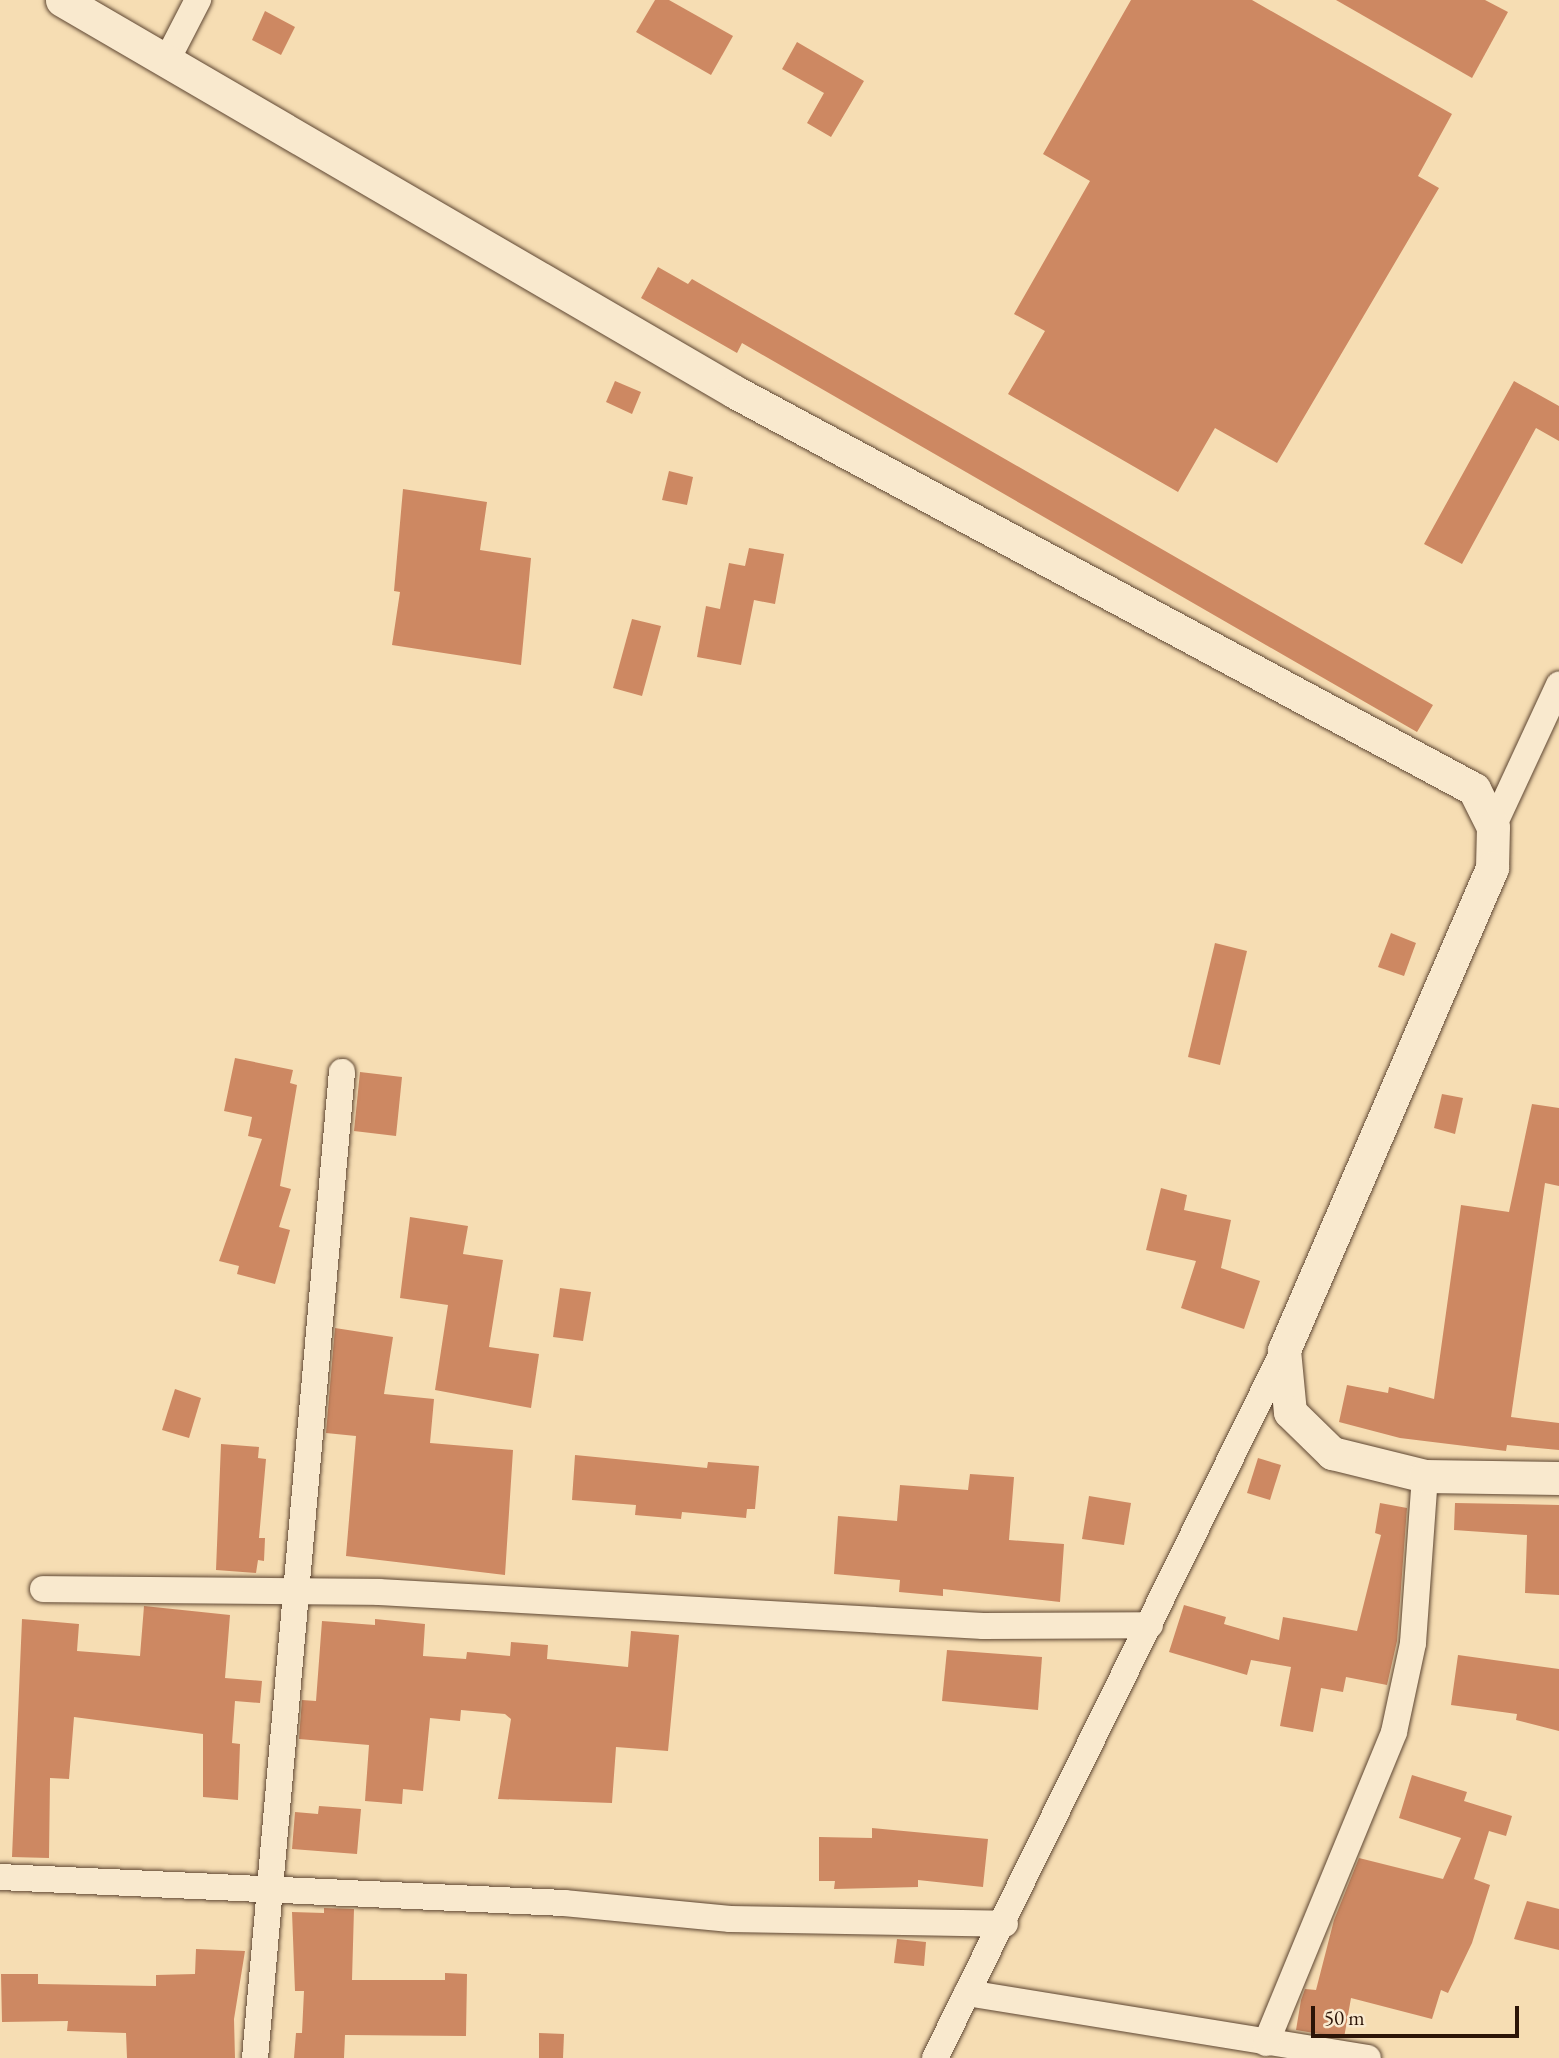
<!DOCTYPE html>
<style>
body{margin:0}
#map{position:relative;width:1559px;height:2058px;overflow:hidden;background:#f6ddb3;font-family:"EB Garamond",serif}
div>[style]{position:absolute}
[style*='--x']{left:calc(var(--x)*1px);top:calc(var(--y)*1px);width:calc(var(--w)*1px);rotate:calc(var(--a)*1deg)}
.building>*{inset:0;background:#cd8862}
.roads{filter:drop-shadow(0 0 2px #5e4632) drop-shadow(0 0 2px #5e4632)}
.minor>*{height:26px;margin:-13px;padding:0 13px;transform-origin:13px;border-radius:13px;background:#f9e9ce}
.tertiary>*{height:33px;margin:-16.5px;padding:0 16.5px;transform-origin:16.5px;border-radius:16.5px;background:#f9e9ce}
span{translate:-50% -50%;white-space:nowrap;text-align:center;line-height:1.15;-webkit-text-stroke:5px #f9e9ce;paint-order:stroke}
.scale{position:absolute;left:1311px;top:2006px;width:208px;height:32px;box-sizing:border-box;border:4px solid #2c1407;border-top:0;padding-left:9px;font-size:21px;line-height:24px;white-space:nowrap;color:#2c1407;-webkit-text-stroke:5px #f9e9ce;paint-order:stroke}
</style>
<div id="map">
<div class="building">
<i style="clip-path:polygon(655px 0,669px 0,733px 36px,711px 75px,636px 32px)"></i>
<i style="clip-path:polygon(1131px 0,1252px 0,1452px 114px,1418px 176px,1439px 188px,1277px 463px,1215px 428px,1178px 492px,1008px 394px,1045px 331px,1014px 314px,1090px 181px,1043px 154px)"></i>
<i style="clip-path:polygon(1336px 0,1485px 0,1508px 12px,1472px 78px)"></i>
<i style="clip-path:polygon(265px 11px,295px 27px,281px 55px,252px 40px)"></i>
<i style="clip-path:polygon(797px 42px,864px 81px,831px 137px,807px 123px,824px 93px,782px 69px)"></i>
<i style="clip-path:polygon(658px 267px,688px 284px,692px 279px,1433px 705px,1417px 732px,742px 343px,737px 353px,641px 298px)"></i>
<i style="clip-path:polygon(615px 381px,641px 392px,632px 414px,606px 402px)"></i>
<i style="clip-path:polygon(1514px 381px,1559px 406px,1559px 441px,1536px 428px,1462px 564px,1424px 544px)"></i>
<i style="clip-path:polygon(669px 471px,693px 477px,687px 505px,662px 500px)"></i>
<i style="clip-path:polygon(403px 489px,487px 502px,480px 550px,531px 558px,521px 665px,392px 645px,400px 592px,394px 591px)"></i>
<i style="clip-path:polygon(749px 548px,784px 554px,775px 604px,754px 600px,741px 665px,697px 657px,706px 606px,720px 609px,729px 563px,745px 566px)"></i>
<i style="clip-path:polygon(632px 619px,661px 626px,642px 696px,613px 688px)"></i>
<i style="clip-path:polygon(1391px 933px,1416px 943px,1404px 976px,1378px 967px)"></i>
<i style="clip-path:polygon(1215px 943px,1247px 951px,1220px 1065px,1188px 1057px)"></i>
<i style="clip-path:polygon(235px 1058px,293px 1070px,290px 1083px,297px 1085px,280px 1186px,291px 1189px,279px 1227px,290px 1230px,275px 1284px,237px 1274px,239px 1266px,219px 1261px,262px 1139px,248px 1136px,252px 1117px,224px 1111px)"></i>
<i style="clip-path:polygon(360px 1072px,402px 1077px,396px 1136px,354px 1131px)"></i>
<i style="clip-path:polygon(1442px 1094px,1463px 1098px,1455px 1134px,1434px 1128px)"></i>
<i style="clip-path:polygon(1532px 1104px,1559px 1108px,1559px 1186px,1545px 1183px,1511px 1417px,1559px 1423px,1559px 1450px,1507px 1445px,1506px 1451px,1400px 1438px,1339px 1422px,1347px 1385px,1388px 1393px,1389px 1387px,1434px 1399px,1461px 1205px,1509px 1212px)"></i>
<i style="clip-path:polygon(1161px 1188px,1187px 1195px,1184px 1210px,1231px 1220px,1221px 1268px,1260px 1281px,1244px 1329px,1181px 1308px,1196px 1261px,1146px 1250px)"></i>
<i style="clip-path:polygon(410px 1217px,468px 1226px,463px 1254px,503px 1260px,489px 1347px,539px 1354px,531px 1408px,435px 1390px,448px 1305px,400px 1298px)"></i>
<i style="clip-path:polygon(560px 1288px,591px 1292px,583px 1341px,553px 1337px)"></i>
<i style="clip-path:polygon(335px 1328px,393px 1337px,384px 1394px,434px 1399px,430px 1443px,513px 1450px,505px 1575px,346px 1556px,356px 1436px,326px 1433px)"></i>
<i style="clip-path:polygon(175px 1389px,201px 1398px,189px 1438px,162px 1430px)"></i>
<i style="clip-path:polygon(221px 1444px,259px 1447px,258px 1458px,266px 1459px,259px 1538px,265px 1538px,264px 1561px,258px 1560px,256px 1573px,216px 1570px)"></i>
<i style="clip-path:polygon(575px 1455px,707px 1468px,708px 1462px,759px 1466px,755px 1509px,747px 1509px,746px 1518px,682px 1512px,681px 1519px,635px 1515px,636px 1505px,572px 1500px)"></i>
<i style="clip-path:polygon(1258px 1458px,1281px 1465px,1270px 1500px,1247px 1493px)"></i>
<i style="clip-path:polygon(970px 1474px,1014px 1477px,1009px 1540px,1064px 1544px,1060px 1602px,943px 1589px,943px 1596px,899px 1592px,900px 1580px,834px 1574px,838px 1516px,897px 1521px,900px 1485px,968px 1490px)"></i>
<i style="clip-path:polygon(1089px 1496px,1131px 1503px,1124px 1545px,1082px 1539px)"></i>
<i style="clip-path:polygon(1380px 1503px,1407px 1508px,1397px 1641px,1387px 1685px,1346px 1677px,1343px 1692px,1321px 1688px,1313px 1732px,1280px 1726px,1291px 1667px,1251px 1660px,1247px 1675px,1169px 1652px,1184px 1605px,1226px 1617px,1224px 1624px,1279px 1640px,1283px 1617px,1357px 1631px,1381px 1535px,1375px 1533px)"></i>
<i style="clip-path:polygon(1455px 1503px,1559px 1505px,1559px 1595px,1525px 1593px,1527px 1535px,1454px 1530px)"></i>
<i style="clip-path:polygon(144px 1606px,230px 1615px,225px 1678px,262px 1681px,260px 1703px,235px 1701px,232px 1743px,240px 1744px,238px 1800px,203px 1797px,203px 1734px,74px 1717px,69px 1779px,50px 1778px,49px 1858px,12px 1857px,22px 1619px,79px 1624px,77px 1651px,140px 1656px)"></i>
<i style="clip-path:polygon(375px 1619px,425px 1624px,423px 1656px,466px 1659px,467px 1652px,510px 1656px,511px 1642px,548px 1645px,547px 1659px,628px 1667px,631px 1631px,679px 1635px,668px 1751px,616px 1747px,612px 1803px,498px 1799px,511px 1719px,505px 1714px,461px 1710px,460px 1721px,430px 1718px,423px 1791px,403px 1789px,402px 1804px,365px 1801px,369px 1745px,299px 1739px,302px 1700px,316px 1701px,322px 1621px,375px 1625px)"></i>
<i style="clip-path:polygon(947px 1650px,1042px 1657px,1038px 1710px,942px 1701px)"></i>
<i style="clip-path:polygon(1458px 1655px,1559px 1669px,1559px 1731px,1516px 1720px,1517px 1714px,1451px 1705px)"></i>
<i style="clip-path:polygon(1412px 1775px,1467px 1792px,1464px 1801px,1512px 1816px,1506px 1836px,1489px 1831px,1474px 1879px,1490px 1885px,1472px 1943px,1448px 1993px,1441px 1990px,1432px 2019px,1351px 1998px,1344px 2038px,1296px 2030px,1301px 2000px,1305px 1989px,1316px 1990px,1334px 1920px,1359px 1858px,1443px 1879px,1461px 1838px,1399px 1818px)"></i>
<i style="clip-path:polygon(319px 1806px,361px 1809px,357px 1854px,292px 1849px,295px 1812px,318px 1814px)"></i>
<i style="clip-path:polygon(872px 1828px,988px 1839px,983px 1887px,918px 1880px,918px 1887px,834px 1889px,835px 1881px,819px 1881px,819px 1837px,872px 1838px)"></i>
<i style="clip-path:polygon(1527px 1901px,1559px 1909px,1559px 1950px,1514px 1939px)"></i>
<i style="clip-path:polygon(324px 1908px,354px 1909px,352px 1980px,445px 1980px,445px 1973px,467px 1974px,466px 2036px,345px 2035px,344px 2058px,294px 2058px,296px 2033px,302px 2033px,304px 1991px,295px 1991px,292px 1912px,324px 1913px)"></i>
<i style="clip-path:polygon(897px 1939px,926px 1942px,924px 1966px,894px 1963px)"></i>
<i style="clip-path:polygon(196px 1949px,245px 1951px,234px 2019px,235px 2058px,127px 2058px,126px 2033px,67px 2031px,68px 2021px,2px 2022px,1px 1974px,38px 1974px,38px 1984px,156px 1986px,156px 1975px,195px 1974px)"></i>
<i style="clip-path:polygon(539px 2033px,564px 2034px,563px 2058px,539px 2058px)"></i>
</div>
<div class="roads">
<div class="minor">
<i style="--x:167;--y:60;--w:68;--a:-62.7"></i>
<i style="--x:1493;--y:827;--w:157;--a:-65.1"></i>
<i style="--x:43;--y:1589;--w:336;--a:0.5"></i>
<i style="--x:379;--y:1592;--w:605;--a:3.22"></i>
<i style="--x:983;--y:1626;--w:167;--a:-0.3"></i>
<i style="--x:0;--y:1877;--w:565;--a:2.64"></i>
<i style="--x:564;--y:1903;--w:167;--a:5.5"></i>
<i style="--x:730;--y:1919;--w:275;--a:1"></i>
<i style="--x:967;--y:1993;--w:406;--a:9.2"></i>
<i style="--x:1266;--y:2043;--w:336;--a:-67.6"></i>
<i style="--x:1394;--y:1732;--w:91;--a:-77.9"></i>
<i style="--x:1413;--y:1643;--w:167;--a:-85.9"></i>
<i style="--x:255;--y:2058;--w:990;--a:-84.96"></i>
<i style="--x:935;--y:2058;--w:789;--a:-63.76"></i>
</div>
<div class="tertiary">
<i style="--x:62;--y:0;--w:779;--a:30.22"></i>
<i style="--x:735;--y:392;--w:839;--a:28.25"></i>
<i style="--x:1474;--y:789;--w:42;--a:63.4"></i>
<i style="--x:1493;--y:827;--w:41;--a:91.4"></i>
<i style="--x:1492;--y:868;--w:525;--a:113.34"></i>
<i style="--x:1284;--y:1350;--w:62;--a:84.5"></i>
<i style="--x:1290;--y:1412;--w:59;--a:44.3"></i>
<i style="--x:1332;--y:1453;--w:96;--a:13.9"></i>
<i style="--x:1425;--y:1476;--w:134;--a:0.9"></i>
</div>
</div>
<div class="scale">50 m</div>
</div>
